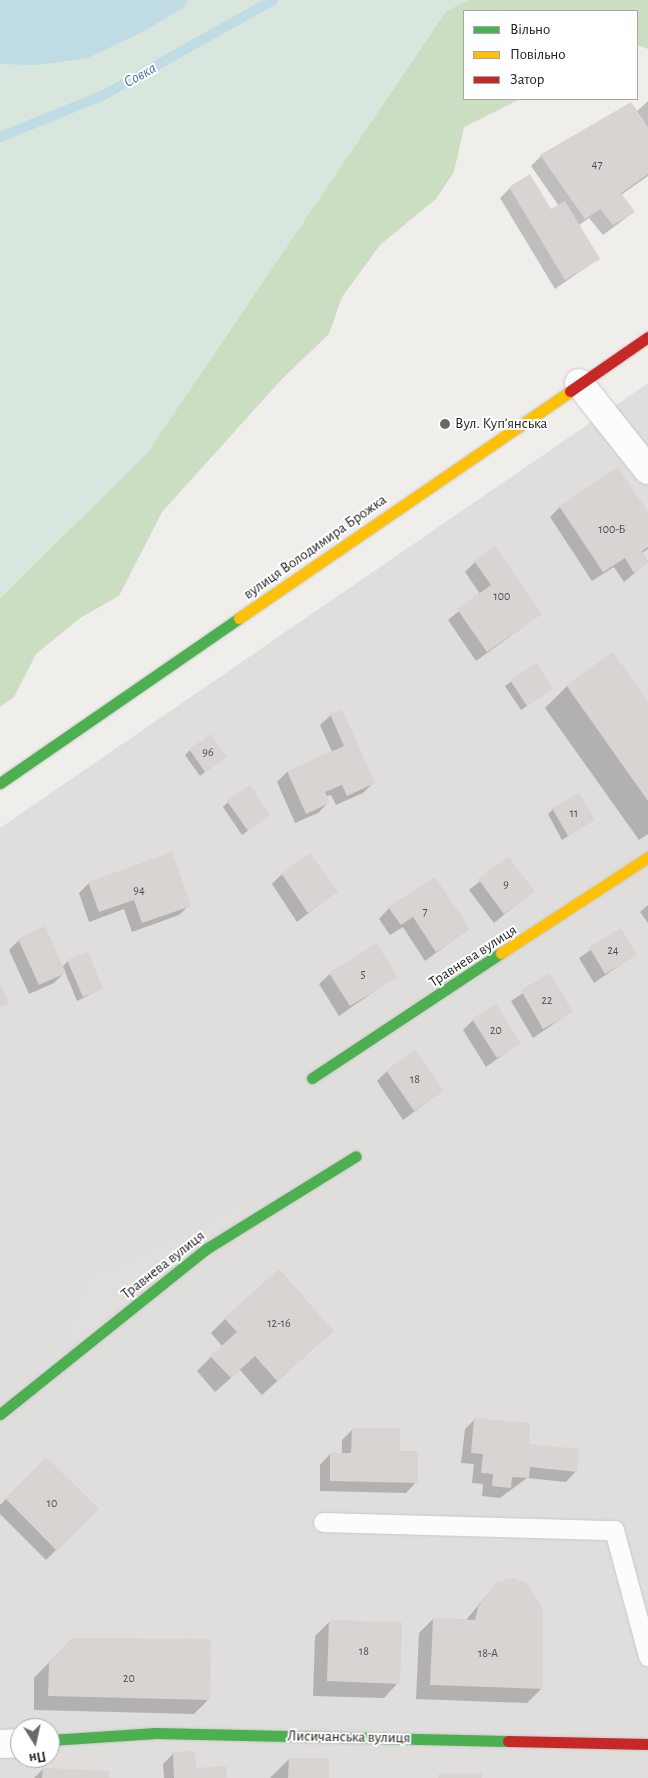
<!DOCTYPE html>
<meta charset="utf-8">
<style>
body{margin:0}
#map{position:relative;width:648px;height:1778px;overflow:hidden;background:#f0eeeb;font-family:"Alegreya Sans",sans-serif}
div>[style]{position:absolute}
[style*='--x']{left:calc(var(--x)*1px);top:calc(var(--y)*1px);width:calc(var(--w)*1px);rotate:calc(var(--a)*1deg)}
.residential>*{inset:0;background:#dfdedc}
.forest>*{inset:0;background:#cbdec1}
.wetland>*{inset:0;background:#d9e6de}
.parking>*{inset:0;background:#e0dfde}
.water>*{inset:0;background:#bfdbe3}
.shadow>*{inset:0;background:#0003}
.stream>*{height:10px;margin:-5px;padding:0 5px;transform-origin:5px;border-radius:5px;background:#bfdbe3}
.building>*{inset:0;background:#d7d4d2}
.roads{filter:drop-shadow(0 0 1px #c9c8c7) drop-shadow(0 0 1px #c9c8c7)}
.lane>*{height:19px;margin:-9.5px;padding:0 9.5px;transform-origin:9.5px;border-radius:9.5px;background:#fdfcfc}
.street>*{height:28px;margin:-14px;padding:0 14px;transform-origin:14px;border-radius:14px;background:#fdfcfc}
.fast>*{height:11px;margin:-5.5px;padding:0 5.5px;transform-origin:5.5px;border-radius:5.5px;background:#4caf50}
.slow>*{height:11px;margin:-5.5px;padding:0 5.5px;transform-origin:5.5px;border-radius:5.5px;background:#ffc107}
.jam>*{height:11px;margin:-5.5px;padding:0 5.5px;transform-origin:5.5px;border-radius:5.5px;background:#c62828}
.dots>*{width:14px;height:14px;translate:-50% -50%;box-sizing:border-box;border:2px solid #fff;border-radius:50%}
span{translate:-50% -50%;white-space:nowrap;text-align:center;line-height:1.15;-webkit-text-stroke:4px #fff;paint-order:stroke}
.number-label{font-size:12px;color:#4f4e4e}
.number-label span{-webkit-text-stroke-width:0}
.poi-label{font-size:15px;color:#222}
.left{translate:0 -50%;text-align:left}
.street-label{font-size:15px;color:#222}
.water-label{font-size:16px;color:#4a7aab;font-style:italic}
.legend{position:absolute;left:463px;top:10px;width:175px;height:90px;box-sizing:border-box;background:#fff;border:1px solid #a7a7a7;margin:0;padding:6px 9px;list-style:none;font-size:15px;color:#222}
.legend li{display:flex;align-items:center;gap:10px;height:25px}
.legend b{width:25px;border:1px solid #a7a7a7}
.north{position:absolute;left:10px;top:1718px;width:50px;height:50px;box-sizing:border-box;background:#fff;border:1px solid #a7a7a7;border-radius:50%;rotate:170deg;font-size:14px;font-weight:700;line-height:20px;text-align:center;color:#222}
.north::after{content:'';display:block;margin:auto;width:18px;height:22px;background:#6a6968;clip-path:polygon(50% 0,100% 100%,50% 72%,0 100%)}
</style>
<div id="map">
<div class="residential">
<i style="clip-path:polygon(evenodd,648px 383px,648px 1778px,0 1778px,0 828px,648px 383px,20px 1728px,50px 1728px,50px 1758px,20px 1758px,20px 1728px)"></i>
</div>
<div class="forest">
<i style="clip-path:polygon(468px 0,648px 0,648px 49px,637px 45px,637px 11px,464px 11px,464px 99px,520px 99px,464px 127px,454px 172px,436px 199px,380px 245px,342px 297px,329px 334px,282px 379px,162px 512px,119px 596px,80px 618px,36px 654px,14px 697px,0 707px,0 598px,147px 453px,446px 11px)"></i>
</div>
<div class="wetland">
<i style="clip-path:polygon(188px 0,468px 0,446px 11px,147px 453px,0 598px,0 64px,88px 58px,143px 32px,183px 8px)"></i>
</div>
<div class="parking">
<i style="clip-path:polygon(273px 1193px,67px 1346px,87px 1280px)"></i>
</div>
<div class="water">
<i style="clip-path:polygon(0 0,188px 0,183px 8px,143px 32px,88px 58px,38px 65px,0 64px)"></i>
</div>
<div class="shadow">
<i style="clip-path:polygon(648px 101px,648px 176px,621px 195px,634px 212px,603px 235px,589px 218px,578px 226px,598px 259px,555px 289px,500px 198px,510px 188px,551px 210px,559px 206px,531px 166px,541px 156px,636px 112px)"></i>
<i style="clip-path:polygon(560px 507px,648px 515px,648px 549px,642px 553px,648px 562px,624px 582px,614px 567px,592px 581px,550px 517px)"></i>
<i style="clip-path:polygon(475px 562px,541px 614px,476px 661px,448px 620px,480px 594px,465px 572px)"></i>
<i style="clip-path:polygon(536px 664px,552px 689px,521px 710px,505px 686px)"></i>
<i style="clip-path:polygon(567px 686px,648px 704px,648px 834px,639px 840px,545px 708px)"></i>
<i style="clip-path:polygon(331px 715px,373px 783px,363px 793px,336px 805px,331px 795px,325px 797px,328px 803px,318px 813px,295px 823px,277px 782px,287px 772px,332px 752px,320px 725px)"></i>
<i style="clip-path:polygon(190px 750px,225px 757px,200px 776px,185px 755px)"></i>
<i style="clip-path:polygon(228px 802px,269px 815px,242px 835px,223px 807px)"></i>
<i style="clip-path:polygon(553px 809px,593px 820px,562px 840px,548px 814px)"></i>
<i style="clip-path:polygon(508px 859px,533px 891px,494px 923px,469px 890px)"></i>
<i style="clip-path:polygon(282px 874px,336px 892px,297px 922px,272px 884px)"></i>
<i style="clip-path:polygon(89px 883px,189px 905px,179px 915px,132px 932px,124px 909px,89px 922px,79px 893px)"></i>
<i style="clip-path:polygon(648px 905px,648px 923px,640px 912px)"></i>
<i style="clip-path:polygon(389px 908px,468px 929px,425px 961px,403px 927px,390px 935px,379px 919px)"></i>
<i style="clip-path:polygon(621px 929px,636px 954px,594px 983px,579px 958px)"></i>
<i style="clip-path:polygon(19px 940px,62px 967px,68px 961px,101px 989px,77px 1001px,65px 972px,54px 983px,29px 994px,9px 950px)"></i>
<i style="clip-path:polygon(330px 974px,396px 976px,339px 1016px,319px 984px)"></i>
<i style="clip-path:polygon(550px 975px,571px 1012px,533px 1038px,511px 1001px)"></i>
<i style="clip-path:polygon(473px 1020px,519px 1043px,486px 1067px,463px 1030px)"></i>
<i style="clip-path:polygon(387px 1071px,442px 1091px,403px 1120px,377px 1081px)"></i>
<i style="clip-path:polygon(225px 1319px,317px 1345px,262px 1395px,240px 1370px,215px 1392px,197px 1371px,222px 1346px,211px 1333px)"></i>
<i style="clip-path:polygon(475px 1419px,527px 1445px,576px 1471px,566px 1482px,527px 1478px,500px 1498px,482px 1496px,483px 1484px,472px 1483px,474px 1464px,461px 1463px,465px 1429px)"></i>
<i style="clip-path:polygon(353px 1429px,416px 1482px,406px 1493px,320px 1491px,320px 1465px,330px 1454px,342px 1454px,342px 1440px)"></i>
<i style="clip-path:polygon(46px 1459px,97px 1509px,46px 1560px,0 1514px,0 1505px)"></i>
<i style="clip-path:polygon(497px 1583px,541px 1689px,527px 1703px,416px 1699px,419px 1633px,433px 1619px,466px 1620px)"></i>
<i style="clip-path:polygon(330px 1621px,398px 1683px,384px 1698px,313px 1696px,315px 1636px)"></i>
<i style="clip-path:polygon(57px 1654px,208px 1700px,194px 1714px,34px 1710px,34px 1678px)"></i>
<i style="clip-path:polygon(173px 1754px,195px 1769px,226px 1778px,164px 1778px,163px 1764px)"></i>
<i style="clip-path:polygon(289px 1759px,327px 1778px,270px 1778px)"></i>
<i style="clip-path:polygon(43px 1769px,107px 1778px,34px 1778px)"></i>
</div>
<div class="stream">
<i style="--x:0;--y:137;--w:110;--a:-21.9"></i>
<i style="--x:102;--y:96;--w:196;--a:-29.3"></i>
</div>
<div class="building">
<i style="clip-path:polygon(631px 102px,648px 127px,648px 174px,621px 193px,635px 212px,613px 225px,600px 209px,585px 219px,540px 155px)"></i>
<i style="clip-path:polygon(530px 174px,551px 209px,565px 201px,600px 259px,565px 280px,509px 187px)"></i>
<i style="clip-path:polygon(618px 467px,648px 512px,648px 547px,642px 551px,648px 563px,634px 573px,625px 558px,603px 572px,559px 506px)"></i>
<i style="clip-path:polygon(495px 546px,542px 614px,487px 652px,457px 609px,491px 585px,474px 561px)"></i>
<i style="clip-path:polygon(613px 652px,648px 701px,648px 801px,566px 685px)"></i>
<i style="clip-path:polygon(536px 663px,553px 689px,527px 706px,510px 680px)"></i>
<i style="clip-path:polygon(342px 709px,375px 783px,347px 796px,342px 785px,325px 792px,330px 803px,306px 814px,287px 771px,344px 746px,330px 714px)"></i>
<i style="clip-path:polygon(211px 734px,227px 757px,205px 772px,189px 749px)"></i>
<i style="clip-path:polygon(250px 785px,270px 815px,248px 831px,227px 801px)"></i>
<i style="clip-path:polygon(579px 793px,595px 820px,568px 836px,552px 808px)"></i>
<i style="clip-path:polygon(172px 852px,191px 906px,142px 923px,134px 900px,99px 912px,88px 882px)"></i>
<i style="clip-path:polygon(310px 853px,338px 892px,308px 913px,281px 873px)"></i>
<i style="clip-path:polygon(508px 857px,535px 891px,504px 914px,478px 879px)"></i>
<i style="clip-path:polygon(435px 877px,470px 929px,436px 952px,413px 917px,401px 925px,388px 907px)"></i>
<i style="clip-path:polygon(45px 926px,66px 973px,39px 985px,18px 939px)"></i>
<i style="clip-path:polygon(621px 928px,637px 955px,605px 974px,589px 947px)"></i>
<i style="clip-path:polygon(376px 943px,398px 977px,350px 1006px,329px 973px)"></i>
<i style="clip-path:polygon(88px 952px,103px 989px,83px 997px,67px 960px)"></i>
<i style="clip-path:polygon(550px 973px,573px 1012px,543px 1029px,521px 990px)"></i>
<i style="clip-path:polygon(0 983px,9px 1003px,0 1007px)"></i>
<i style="clip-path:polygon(496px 1004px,521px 1043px,497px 1058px,472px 1019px)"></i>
<i style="clip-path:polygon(416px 1050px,444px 1091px,414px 1111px,386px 1070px)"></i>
<i style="clip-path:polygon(279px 1269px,334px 1331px,277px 1381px,255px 1356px,231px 1378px,210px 1356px,237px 1332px,224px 1318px)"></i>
<i style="clip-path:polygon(474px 1418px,530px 1423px,529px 1444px,579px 1449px,577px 1472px,530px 1467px,529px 1478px,512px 1477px,511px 1488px,492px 1486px,493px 1474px,481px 1473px,483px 1454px,471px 1453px)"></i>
<i style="clip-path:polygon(352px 1428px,400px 1428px,400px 1451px,418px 1451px,418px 1483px,330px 1481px,330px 1453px,351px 1453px)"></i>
<i style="clip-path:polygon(46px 1457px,99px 1509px,57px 1551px,5px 1498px)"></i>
<i style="clip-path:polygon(513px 1578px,527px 1583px,543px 1608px,543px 1689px,430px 1685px,433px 1618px,475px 1620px,478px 1607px,496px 1582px)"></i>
<i style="clip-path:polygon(329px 1620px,402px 1622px,400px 1684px,327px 1681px)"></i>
<i style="clip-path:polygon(72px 1638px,211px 1639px,210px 1700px,48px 1696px,49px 1662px)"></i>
<i style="clip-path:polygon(195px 1751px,196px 1768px,226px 1766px,227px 1778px,174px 1778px,173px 1752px)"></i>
<i style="clip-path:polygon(289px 1758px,329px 1758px,329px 1778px,288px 1778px)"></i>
<i style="clip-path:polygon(43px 1768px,109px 1771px,109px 1778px,42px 1778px)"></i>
<i style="clip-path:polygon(482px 1773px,482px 1778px,438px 1778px,438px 1774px)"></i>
</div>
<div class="roads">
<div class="lane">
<i style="--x:323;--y:1522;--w:291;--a:1.6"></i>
<i style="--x:614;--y:1530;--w:131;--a:74.9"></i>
</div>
<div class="street">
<i style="--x:579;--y:383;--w:111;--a:51.6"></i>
<i style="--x:0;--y:1744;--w:20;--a:-3"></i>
</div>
<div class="fast">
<i style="--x:0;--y:783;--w:290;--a:-34.6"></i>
<i style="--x:312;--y:1078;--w:227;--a:-33.5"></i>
<i style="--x:0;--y:1414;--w:264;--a:-38.7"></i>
<i style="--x:206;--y:1249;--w:176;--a:-31.8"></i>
<i style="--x:50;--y:1740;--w:106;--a:-3.8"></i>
<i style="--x:156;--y:1733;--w:352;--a:1.3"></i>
</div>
<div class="slow">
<i style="--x:239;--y:618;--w:401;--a:-34.4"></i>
<i style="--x:501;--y:953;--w:176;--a:-33.1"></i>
</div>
<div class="jam">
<i style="--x:570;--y:391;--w:95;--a:-34.7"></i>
<i style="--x:508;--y:1741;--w:140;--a:1.2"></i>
</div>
</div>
<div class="dots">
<i style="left:445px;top:424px;background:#6a6968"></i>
</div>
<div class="number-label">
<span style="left:597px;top:165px">47</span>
<span style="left:612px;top:530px">100-Б</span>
<span style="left:502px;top:597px">100</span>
<span style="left:208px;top:753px">96</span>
<span style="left:574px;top:814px">11</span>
<span style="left:506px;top:885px">9</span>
<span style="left:139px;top:891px">94</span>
<span style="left:425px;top:912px">7</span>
<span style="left:613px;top:951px">24</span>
<span style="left:363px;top:975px">5</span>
<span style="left:547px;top:1001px">22</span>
<span style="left:496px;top:1031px">20</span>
<span style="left:415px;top:1080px">18</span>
<span style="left:279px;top:1324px">12-16</span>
<span style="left:52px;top:1504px">10</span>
<span style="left:364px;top:1652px">18</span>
<span style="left:488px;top:1654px">18-А</span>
<span style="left:129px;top:1679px">20</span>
</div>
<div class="poi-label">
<span class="left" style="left:455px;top:424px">Вул. Куп’янська</span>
</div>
<div class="street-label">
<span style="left:315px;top:547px;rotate:-35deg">вулиця Володимира Брожка</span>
<span style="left:473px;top:956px;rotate:-33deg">Травнева вулиця</span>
<span style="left:163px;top:1265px;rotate:-38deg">Травнева вулиця</span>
<span style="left:349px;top:1737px;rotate:1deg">Лисичанська вулиця</span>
</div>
<div class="water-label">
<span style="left:140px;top:75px;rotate:-29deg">Совка</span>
</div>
<ul class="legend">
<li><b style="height:6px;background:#4caf50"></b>Вільно</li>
<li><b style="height:6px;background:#ffc107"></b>Повільно</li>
<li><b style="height:6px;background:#c62828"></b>Затор</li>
</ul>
<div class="north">Пн</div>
</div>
